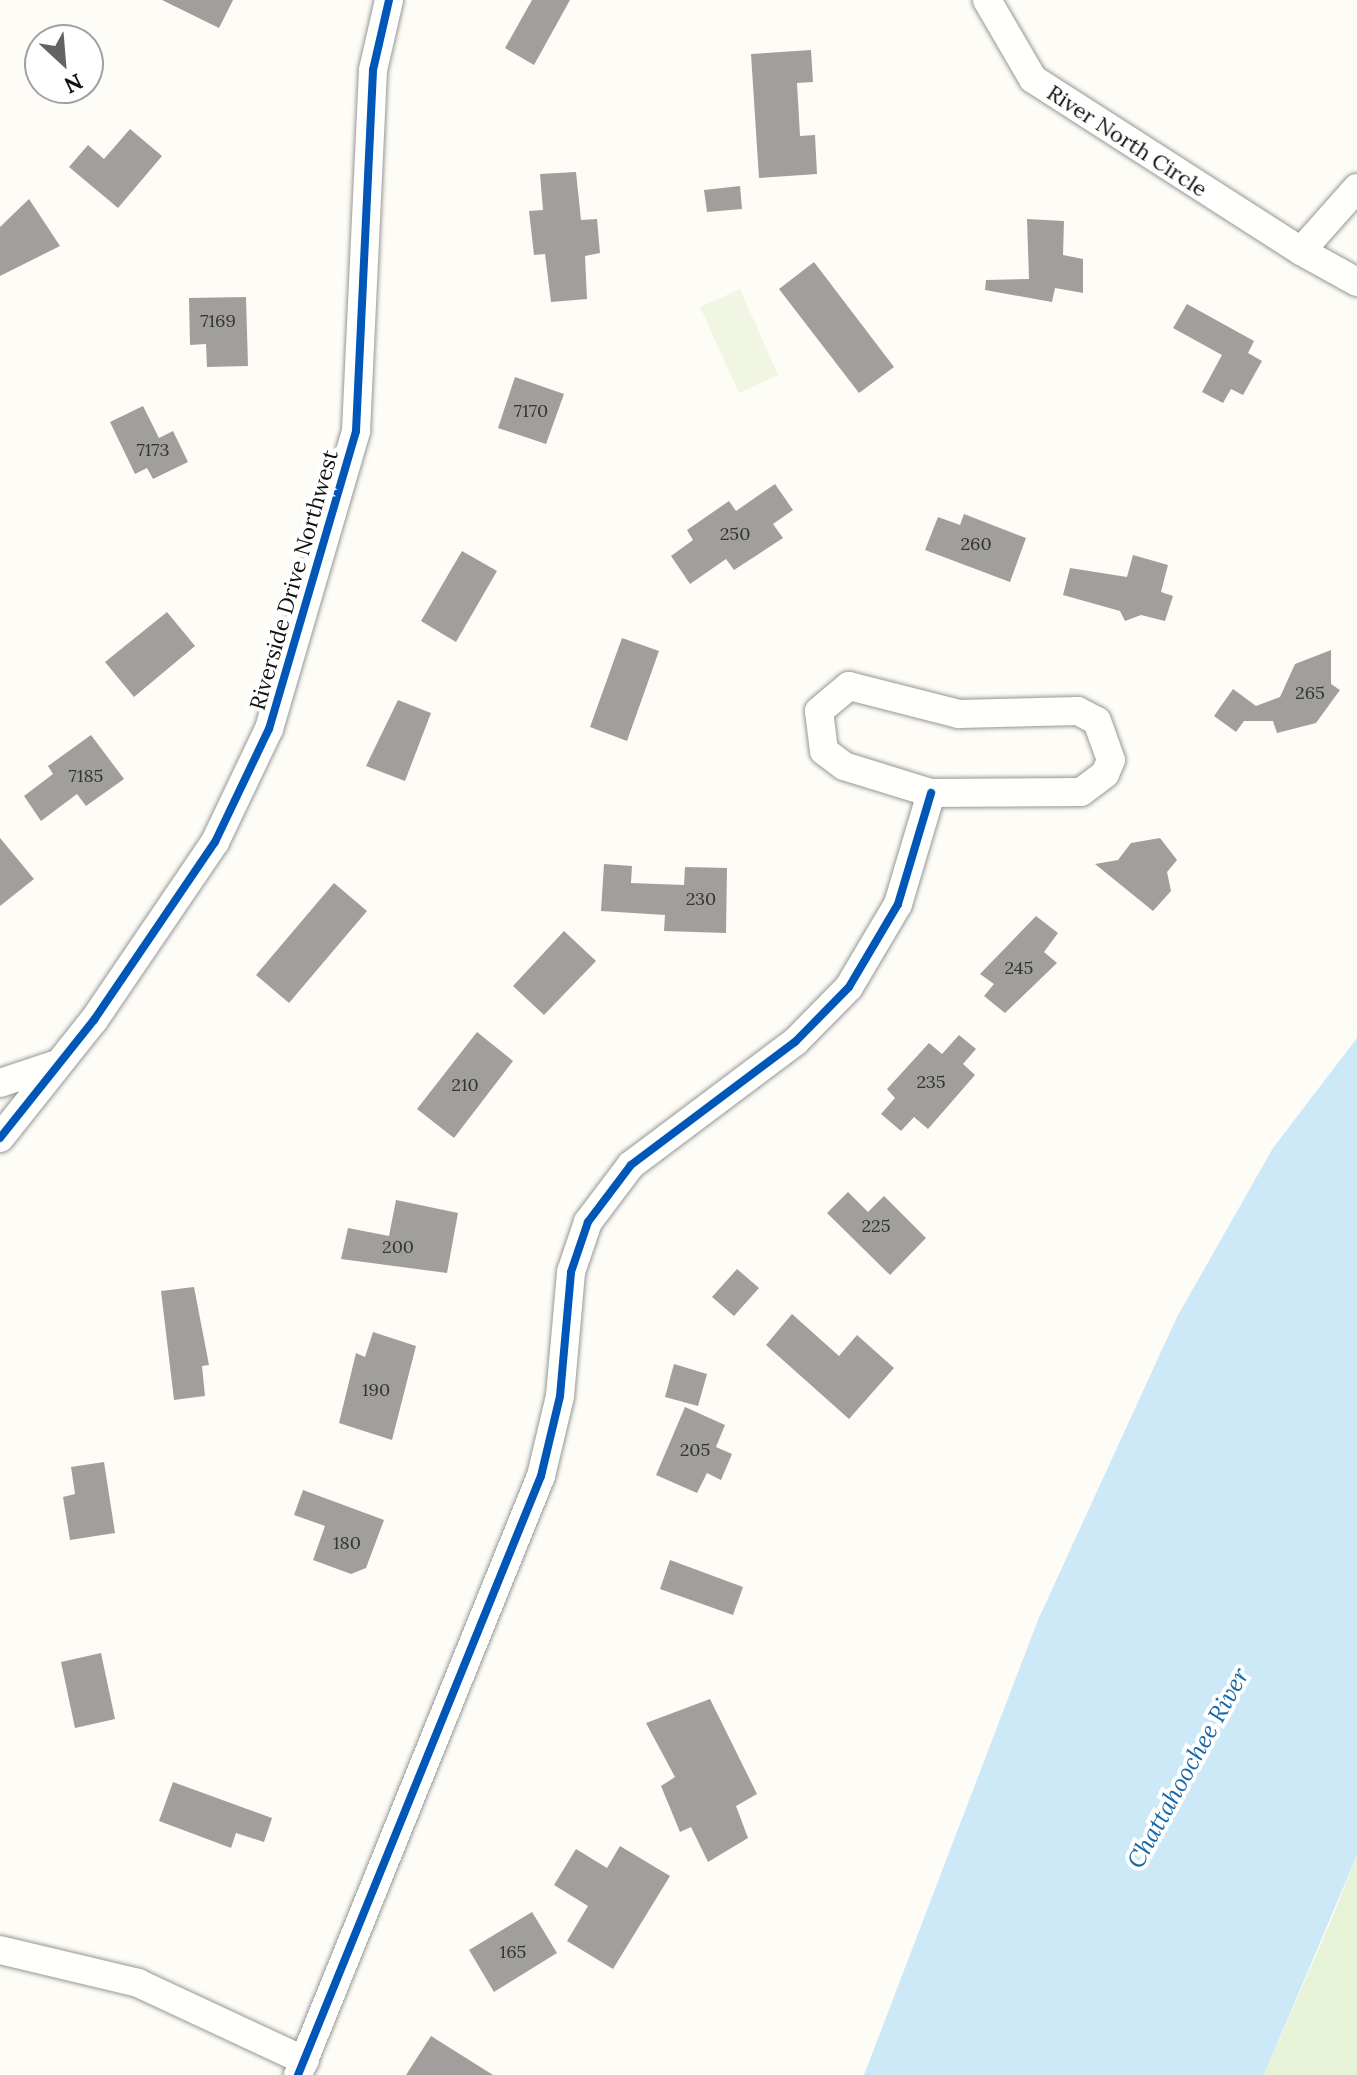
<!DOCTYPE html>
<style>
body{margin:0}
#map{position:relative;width:1357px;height:2075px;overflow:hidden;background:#fdfcf7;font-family:Lora,serif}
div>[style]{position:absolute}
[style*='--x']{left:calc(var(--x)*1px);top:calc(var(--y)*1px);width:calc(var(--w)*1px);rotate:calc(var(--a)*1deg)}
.green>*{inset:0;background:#e7f3d7}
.pitch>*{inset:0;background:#f0f6e1}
.water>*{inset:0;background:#cde8f7}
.building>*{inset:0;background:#a19f9c}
.roads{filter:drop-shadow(0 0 2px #979795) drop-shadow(0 0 2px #979795)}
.minor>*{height:28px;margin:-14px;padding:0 14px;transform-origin:14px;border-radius:14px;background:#fffffe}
.cycleway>*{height:8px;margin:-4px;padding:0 4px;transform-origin:4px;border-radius:4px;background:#0057b8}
span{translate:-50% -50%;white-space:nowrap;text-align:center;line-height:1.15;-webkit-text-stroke:8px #fff;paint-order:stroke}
.number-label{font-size:18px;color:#353434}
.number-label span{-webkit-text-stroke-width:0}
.street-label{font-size:22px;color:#111}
.water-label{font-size:24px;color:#1768a6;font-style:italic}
.north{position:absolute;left:24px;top:24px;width:80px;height:80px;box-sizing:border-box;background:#fff;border:2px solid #a0a0a0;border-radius:50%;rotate:154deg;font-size:22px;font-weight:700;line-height:32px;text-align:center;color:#111}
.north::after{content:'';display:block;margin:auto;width:28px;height:36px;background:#646362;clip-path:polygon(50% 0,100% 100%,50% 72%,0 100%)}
</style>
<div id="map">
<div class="green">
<i style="clip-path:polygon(1357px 1855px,1357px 2075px,1264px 2075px,1333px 1916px)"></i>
</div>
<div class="pitch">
<i style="clip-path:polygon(740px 289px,778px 375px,739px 393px,700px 307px)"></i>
</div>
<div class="water">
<i style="clip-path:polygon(1357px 1038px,1357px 1855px,1264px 2075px,864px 2075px,1038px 1620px,1177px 1317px,1273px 1148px)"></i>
</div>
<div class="building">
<i style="clip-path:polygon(162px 0,233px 0,219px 28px)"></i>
<i style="clip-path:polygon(532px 0,570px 0,534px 65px,505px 48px)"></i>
<i style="clip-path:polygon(811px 50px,813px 82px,797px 83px,800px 136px,815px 135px,817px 174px,759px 178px,751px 54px)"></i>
<i style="clip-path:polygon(130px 129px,162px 156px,118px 208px,69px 167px,88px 145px,104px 159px)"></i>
<i style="clip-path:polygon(576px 172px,581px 220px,597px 219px,600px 253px,585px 256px,587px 299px,551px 302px,545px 254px,534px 255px,529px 211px,543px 210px,540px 174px)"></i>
<i style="clip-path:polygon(740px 186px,742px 209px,707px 212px,704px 190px)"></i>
<i style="clip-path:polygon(29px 199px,60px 246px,0 276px,0 227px)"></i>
<i style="clip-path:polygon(1027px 219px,1064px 221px,1063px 255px,1083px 259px,1083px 293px,1055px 288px,1052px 302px,985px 290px,986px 280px,1029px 279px)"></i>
<i style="clip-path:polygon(814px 262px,894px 367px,859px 393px,779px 289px)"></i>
<i style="clip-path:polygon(246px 297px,248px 366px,207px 367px,206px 344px,190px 345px,189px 298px)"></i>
<i style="clip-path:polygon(1187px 304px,1254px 341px,1248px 353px,1262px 361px,1243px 395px,1231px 389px,1223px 403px,1202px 392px,1222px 355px,1173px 328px)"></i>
<i style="clip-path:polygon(515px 377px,564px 394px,546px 444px,498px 428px)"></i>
<i style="clip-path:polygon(143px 406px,159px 438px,173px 431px,188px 462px,153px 479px,147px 468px,135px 474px,110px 422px)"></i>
<i style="clip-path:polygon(775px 484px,793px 510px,773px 524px,783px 538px,734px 570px,726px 559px,690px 584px,671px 556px,693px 540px,687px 530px,729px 501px,736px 511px)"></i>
<i style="clip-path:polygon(964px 514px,1026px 538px,1010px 582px,925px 550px,938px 517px,960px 525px)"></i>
<i style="clip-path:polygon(462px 551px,497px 571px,456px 642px,421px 621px)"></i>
<i style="clip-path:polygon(1133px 555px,1168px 565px,1161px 592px,1173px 596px,1165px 621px,1141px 615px,1125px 621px,1120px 611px,1063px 595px,1070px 568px,1127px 577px)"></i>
<i style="clip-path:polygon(167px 612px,195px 646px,134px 697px,105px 662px)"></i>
<i style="clip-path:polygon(622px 638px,659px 651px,627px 741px,590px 727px)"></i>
<i style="clip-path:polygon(1331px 650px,1331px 684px,1340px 690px,1316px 723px,1277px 733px,1273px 721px,1244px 721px,1236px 732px,1214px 716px,1233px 689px,1256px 706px,1280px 697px,1295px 664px)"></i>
<i style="clip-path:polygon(398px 700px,431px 713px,405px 781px,366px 766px)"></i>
<i style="clip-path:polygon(91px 735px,124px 779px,86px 806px,77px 794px,41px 821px,24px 796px,53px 774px,48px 766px)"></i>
<i style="clip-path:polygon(0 838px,34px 879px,0 906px)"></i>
<i style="clip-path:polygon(1160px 838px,1177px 860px,1167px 872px,1171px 891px,1153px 911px,1095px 864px,1118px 860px,1131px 843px)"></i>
<i style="clip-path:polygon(604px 864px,632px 866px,631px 883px,684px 885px,685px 867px,727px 868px,726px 933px,664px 931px,665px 915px,601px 911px)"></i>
<i style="clip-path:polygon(334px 883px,367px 911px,289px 1003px,256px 975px)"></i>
<i style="clip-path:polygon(1036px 916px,1058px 933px,1044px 952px,1057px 963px,1005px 1013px,984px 996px,994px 984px,980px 974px)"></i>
<i style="clip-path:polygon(564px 931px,596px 961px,544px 1015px,513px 986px)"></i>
<i style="clip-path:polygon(477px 1032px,513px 1061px,454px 1138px,417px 1109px)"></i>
<i style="clip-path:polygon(959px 1035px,976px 1049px,963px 1064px,975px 1075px,928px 1129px,914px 1117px,901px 1131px,881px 1114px,895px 1098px,887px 1089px,929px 1043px,942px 1054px)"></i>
<i style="clip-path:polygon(848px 1192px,868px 1212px,884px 1196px,926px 1238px,890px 1275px,827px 1213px)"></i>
<i style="clip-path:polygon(396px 1200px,458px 1213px,447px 1273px,341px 1259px,348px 1228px,389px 1236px)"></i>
<i style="clip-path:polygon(737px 1269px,759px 1288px,734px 1316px,712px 1297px)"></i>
<i style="clip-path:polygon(194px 1287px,209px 1365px,202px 1366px,205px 1396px,174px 1400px,161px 1291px)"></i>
<i style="clip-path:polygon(792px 1314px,839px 1356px,857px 1335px,894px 1368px,849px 1419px,766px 1345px)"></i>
<i style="clip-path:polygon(373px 1332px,416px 1346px,392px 1440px,339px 1423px,356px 1353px,365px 1357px)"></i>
<i style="clip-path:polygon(674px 1364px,707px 1374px,698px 1406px,665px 1397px)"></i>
<i style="clip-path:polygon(685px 1407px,725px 1425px,716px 1447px,732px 1454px,721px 1480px,707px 1473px,697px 1493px,656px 1475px)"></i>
<i style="clip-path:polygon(104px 1462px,115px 1533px,70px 1540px,63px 1497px,75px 1494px,71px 1467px)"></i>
<i style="clip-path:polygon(303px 1490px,384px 1520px,366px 1568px,351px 1574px,313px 1560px,325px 1526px,294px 1515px)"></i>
<i style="clip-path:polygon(670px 1560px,743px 1587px,733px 1615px,660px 1589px)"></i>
<i style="clip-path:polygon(101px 1653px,115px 1719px,75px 1728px,61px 1662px)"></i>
<i style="clip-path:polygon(710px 1699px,757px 1794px,736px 1806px,748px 1838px,708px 1862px,691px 1827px,680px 1832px,661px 1786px,675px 1777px,646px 1723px)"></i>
<i style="clip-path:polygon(173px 1782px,272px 1818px,264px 1842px,236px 1833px,231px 1848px,159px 1821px)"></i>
<i style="clip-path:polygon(620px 1846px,670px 1876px,613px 1969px,567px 1941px,588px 1906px,554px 1885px,576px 1849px,607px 1868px)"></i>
<i style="clip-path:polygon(532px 1912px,557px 1953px,494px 1992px,469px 1950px)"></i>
<i style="clip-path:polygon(431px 2036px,493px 2075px,406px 2075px)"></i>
</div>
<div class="roads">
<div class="minor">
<i style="--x:987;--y:0;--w:91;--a:59.8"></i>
<i style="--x:1033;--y:79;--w:318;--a:32.7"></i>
<i style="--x:1357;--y:188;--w:84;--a:131.6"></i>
<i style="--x:1301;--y:251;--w:64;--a:29"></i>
<i style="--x:849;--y:686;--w:114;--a:14.3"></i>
<i style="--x:959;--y:714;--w:119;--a:-1.4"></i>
<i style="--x:1078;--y:711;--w:21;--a:28"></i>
<i style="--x:1097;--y:721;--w:41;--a:70.3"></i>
<i style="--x:1111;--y:760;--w:15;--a:113"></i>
<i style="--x:1105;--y:774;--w:30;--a:143"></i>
<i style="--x:1081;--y:792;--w:150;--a:179.6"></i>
<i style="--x:931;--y:793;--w:91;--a:-162.8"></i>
<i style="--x:844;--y:766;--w:25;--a:-143"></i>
<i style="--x:824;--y:751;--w:40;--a:-97.1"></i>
<i style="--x:819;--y:711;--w:39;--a:-40"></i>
<i style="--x:0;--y:1083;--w:57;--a:-18.4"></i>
<i style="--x:0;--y:1138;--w:151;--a:-51.5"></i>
<i style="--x:94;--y:1020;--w:215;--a:-55.8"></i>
<i style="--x:215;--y:842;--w:125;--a:-64.5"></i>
<i style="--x:269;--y:729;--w:310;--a:-73.7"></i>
<i style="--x:356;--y:431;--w:361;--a:-87.3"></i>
<i style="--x:373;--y:70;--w:72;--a:-77.1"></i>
<i style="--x:0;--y:1950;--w:142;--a:13.4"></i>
<i style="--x:138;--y:1983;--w:184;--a:25"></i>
<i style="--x:298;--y:2075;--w:646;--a:-67.92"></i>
<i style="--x:541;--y:1476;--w:82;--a:-76.6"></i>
<i style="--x:560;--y:1396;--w:124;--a:-84.9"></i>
<i style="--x:571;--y:1272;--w:53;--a:-71.2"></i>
<i style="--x:588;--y:1222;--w:71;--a:-53"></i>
<i style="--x:631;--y:1165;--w:205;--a:-36.9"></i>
<i style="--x:795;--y:1042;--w:77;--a:-45.5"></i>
<i style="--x:849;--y:987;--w:96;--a:-59.4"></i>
<i style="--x:898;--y:904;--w:116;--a:-73.4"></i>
</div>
</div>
<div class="cycleway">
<i style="--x:0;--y:1138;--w:151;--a:-51.5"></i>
<i style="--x:94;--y:1020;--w:215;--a:-55.8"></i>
<i style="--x:215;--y:842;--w:125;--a:-64.5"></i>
<i style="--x:269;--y:729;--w:310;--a:-73.7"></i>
<i style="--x:356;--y:431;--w:361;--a:-87.3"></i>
<i style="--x:373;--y:70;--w:72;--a:-77.1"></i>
<i style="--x:298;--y:2075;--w:646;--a:-67.92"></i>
<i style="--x:541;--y:1476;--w:82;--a:-76.6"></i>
<i style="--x:560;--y:1396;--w:124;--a:-84.9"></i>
<i style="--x:571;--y:1272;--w:53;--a:-71.2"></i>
<i style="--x:588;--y:1222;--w:71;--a:-53"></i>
<i style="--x:631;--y:1165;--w:205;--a:-36.9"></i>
<i style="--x:795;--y:1042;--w:77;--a:-45.5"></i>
<i style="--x:849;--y:987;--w:96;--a:-59.4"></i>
<i style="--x:898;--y:904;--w:116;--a:-73.4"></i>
</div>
<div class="number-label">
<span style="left:218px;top:321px">7169</span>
<span style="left:531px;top:411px">7170</span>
<span style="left:153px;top:450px">7173</span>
<span style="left:735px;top:534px">250</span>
<span style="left:976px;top:544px">260</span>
<span style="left:1310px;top:693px">265</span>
<span style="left:86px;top:776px">7185</span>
<span style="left:701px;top:899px">230</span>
<span style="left:1019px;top:968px">245</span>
<span style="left:931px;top:1082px">235</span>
<span style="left:465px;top:1085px">210</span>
<span style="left:876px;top:1226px">225</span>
<span style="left:398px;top:1247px">200</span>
<span style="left:376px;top:1390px">190</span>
<span style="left:695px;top:1450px">205</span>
<span style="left:347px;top:1543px">180</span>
<span style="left:513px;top:1952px">165</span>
</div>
<div class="street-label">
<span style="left:1127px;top:141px;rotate:33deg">River North Circle</span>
<span style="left:294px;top:580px;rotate:-74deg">Riverside Drive Northwest</span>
</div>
<div class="water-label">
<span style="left:1188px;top:1768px;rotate:-61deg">Chattahoochee River</span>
</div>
<div class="north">N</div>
</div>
